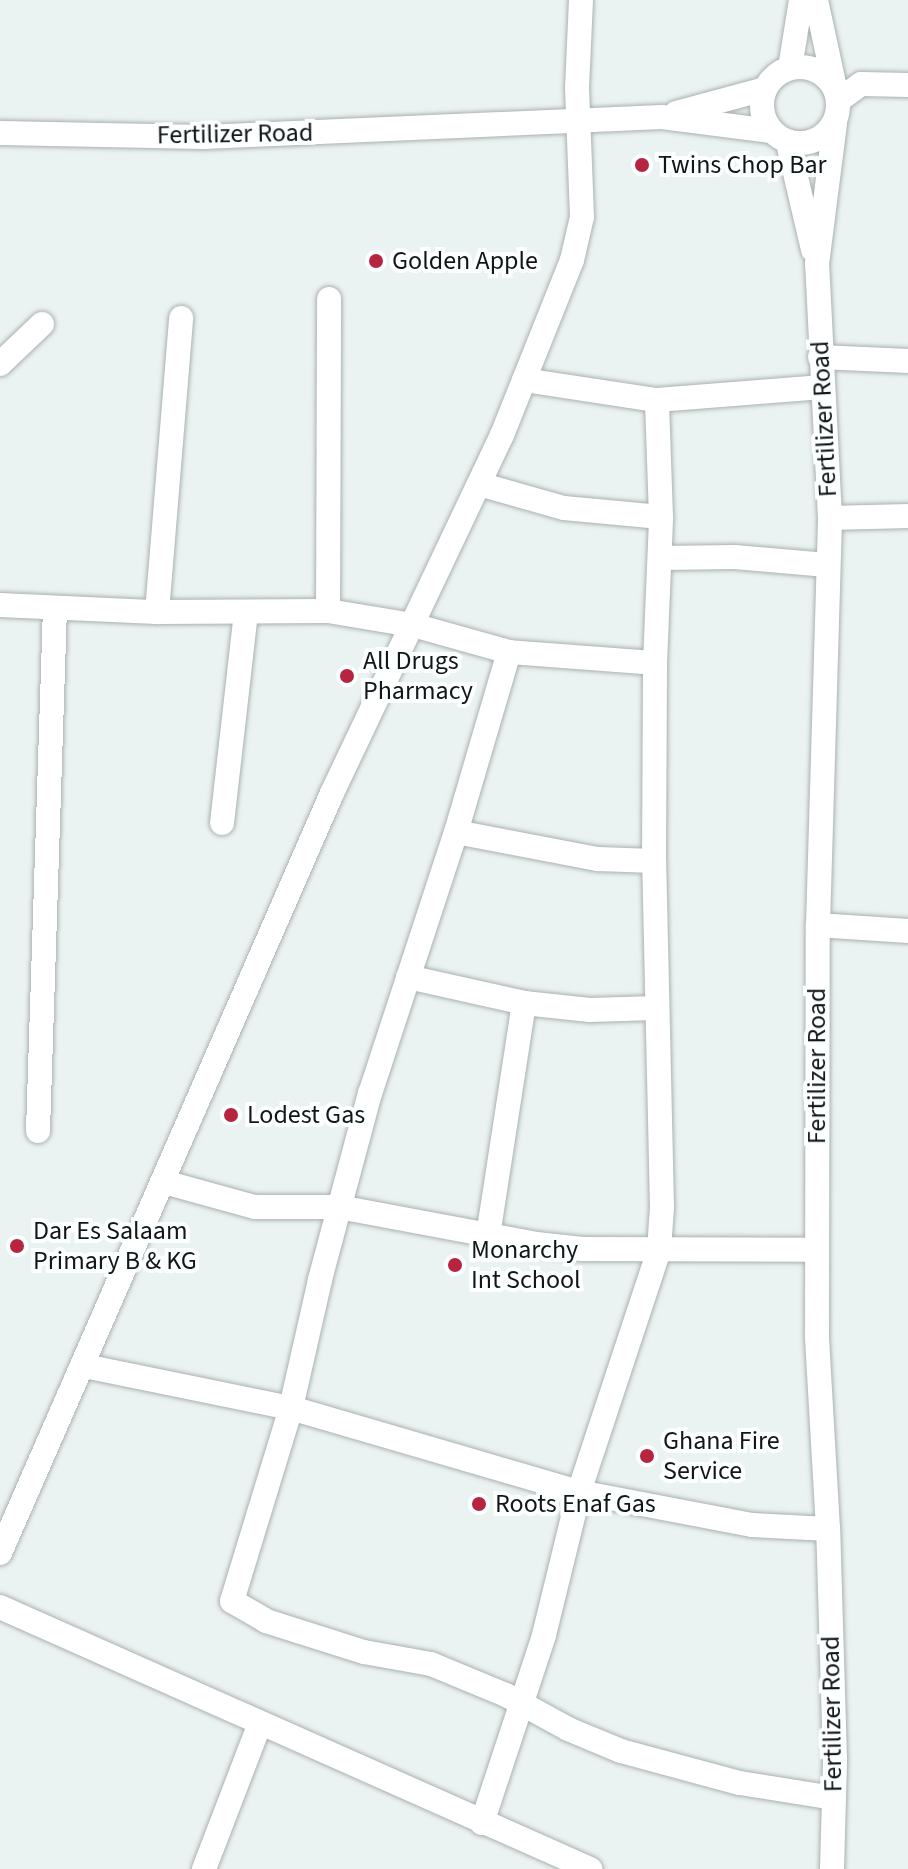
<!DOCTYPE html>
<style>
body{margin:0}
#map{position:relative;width:908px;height:1869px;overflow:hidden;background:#ebf3f2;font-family:"Source Sans 3",sans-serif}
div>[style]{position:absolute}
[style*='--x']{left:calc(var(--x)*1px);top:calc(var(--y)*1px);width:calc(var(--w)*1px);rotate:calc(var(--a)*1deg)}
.roads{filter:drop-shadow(0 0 2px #aab1b1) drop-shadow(0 0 2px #aab1b1)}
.minor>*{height:24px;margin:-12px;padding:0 12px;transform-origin:12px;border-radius:12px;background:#fff}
.minor>.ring{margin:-12px;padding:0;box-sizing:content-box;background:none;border:24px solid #fff;border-radius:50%}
.dots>*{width:22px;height:22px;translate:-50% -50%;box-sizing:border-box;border:4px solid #fcffff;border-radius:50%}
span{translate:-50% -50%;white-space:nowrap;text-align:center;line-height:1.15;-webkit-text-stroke:8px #fcffff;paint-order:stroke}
.street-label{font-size:26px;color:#131615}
.poi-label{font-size:26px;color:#131615}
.left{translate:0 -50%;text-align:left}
</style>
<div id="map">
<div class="roads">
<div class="minor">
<i style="--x:816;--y:0;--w:90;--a:77.8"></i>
<i class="ring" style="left:762px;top:67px;width:52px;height:52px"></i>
<i style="--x:790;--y:68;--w:69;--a:-80.8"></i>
<i style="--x:839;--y:100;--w:27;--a:-36"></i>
<i style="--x:861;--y:84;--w:47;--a:1.2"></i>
<i style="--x:676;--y:113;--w:92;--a:-15.1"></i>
<i style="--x:0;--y:133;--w:204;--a:1.1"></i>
<i style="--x:204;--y:137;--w:458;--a:-2.5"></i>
<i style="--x:662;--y:117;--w:110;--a:7.3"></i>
<i style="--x:788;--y:143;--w:110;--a:76.8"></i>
<i style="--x:820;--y:357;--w:88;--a:2.6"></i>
<i style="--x:0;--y:364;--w:58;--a:-43.6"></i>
<i style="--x:524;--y:380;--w:134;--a:8.6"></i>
<i style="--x:657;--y:400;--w:166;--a:-4.5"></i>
<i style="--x:479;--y:484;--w:88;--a:15.8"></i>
<i style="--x:564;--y:508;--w:97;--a:5.3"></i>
<i style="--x:830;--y:518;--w:78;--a:-1.5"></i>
<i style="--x:660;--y:558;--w:75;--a:-0.8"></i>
<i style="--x:735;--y:557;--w:92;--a:5"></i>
<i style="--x:0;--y:605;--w:157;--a:2.6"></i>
<i style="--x:157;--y:612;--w:171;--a:-0.3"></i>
<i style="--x:328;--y:611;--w:86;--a:9.4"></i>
<i style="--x:413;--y:625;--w:100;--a:15.7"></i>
<i style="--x:509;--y:652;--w:188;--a:106.4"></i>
<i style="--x:456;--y:832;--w:275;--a:108.2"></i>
<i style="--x:370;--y:1093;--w:194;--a:105"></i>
<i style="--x:320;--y:1280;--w:131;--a:102.8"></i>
<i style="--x:291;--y:1408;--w:202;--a:107"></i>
<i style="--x:232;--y:1601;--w:39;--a:30"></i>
<i style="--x:266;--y:1621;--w:103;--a:17.6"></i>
<i style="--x:364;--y:1652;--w:68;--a:10.2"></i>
<i style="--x:431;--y:1664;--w:81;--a:22.5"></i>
<i style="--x:506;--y:1695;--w:71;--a:28.7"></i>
<i style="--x:568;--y:1729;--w:57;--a:22.5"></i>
<i style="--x:621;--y:1751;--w:123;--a:15.1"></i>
<i style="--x:740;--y:1783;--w:95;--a:9.1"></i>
<i style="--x:328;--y:611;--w:312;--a:-89.8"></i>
<i style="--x:157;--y:612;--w:295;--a:-85.3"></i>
<i style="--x:509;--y:652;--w:146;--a:4.3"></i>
<i style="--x:222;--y:823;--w:211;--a:-83.5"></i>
<i style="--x:456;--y:832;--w:145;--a:10.8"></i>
<i style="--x:598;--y:859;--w:56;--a:2"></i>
<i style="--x:818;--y:925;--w:90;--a:3.8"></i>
<i style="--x:408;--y:977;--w:119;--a:12.6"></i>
<i style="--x:524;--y:1003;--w:235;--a:98.8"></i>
<i style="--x:524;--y:1003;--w:66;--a:6.1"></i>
<i style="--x:590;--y:1010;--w:66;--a:-1.7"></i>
<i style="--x:38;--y:1131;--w:523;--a:-88.14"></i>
<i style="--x:164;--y:1182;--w:94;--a:15.4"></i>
<i style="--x:255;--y:1207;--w:84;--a:0"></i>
<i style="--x:339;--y:1207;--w:200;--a:10.6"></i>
<i style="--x:536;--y:1244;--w:47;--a:6.1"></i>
<i style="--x:583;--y:1249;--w:234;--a:0.2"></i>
<i style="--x:84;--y:1366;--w:211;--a:11.5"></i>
<i style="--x:291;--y:1408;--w:300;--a:16.3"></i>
<i style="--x:579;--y:1492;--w:176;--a:10.8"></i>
<i style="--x:752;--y:1525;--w:76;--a:3"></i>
<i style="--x:0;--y:1553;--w:829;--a:-66.4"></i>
<i style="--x:332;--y:793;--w:396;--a:-64.6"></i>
<i style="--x:502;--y:435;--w:188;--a:-68.2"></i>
<i style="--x:572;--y:260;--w:44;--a:-76.9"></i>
<i style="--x:582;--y:217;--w:129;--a:-92.2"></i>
<i style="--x:577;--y:88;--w:88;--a:-87.4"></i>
<i style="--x:0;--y:1607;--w:646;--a:23.94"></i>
<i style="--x:482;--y:1823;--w:198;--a:-71.7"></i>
<i style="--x:544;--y:1635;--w:147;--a:-76.2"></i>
<i style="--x:579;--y:1492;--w:255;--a:-71.7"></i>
<i style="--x:659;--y:1250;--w:43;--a:-86"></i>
<i style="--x:662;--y:1207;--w:346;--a:-91.3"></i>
<i style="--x:654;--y:861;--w:198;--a:-89.7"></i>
<i style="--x:655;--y:663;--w:146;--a:-87.6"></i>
<i style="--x:661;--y:517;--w:117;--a:-92"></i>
<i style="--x:204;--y:1869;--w:156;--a:-69"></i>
<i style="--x:832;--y:1869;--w:110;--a:-88.4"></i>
<i style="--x:835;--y:1759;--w:230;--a:-91.7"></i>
<i style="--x:828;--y:1529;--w:193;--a:-93.3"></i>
<i style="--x:817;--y:1336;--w:411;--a:-89.9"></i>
<i style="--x:818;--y:925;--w:407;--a:-88.3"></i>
<i style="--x:830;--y:518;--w:254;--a:-92.9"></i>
<i style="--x:817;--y:264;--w:142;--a:-82.7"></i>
</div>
</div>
<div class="dots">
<i style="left:642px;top:165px;background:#b62440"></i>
<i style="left:376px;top:261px;background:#b62440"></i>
<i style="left:347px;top:676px;background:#b62440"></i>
<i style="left:231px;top:1115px;background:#b62440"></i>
<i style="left:17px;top:1246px;background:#b62440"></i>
<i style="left:455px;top:1265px;background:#b62440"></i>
<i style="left:647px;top:1456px;background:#b62440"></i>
<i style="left:479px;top:1504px;background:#b62440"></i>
</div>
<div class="street-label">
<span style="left:235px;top:134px;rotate:-1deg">Fertilizer Road</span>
<span style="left:824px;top:419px;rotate:-93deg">Fertilizer Road</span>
<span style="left:817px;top:1066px;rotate:-90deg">Fertilizer Road</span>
<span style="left:832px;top:1714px;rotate:-91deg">Fertilizer Road</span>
</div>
<div class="poi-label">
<span class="left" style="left:658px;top:165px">Twins Chop Bar</span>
<span class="left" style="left:392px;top:261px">Golden Apple</span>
<span class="left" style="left:363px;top:676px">All Drugs<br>Pharmacy</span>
<span class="left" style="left:247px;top:1115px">Lodest Gas</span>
<span class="left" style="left:33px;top:1246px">Dar Es Salaam<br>Primary B &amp; KG</span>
<span class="left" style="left:471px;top:1265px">Monarchy<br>Int School</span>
<span class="left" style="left:663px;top:1456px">Ghana Fire<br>Service</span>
<span class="left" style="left:495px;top:1504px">Roots Enaf Gas</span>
</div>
</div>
